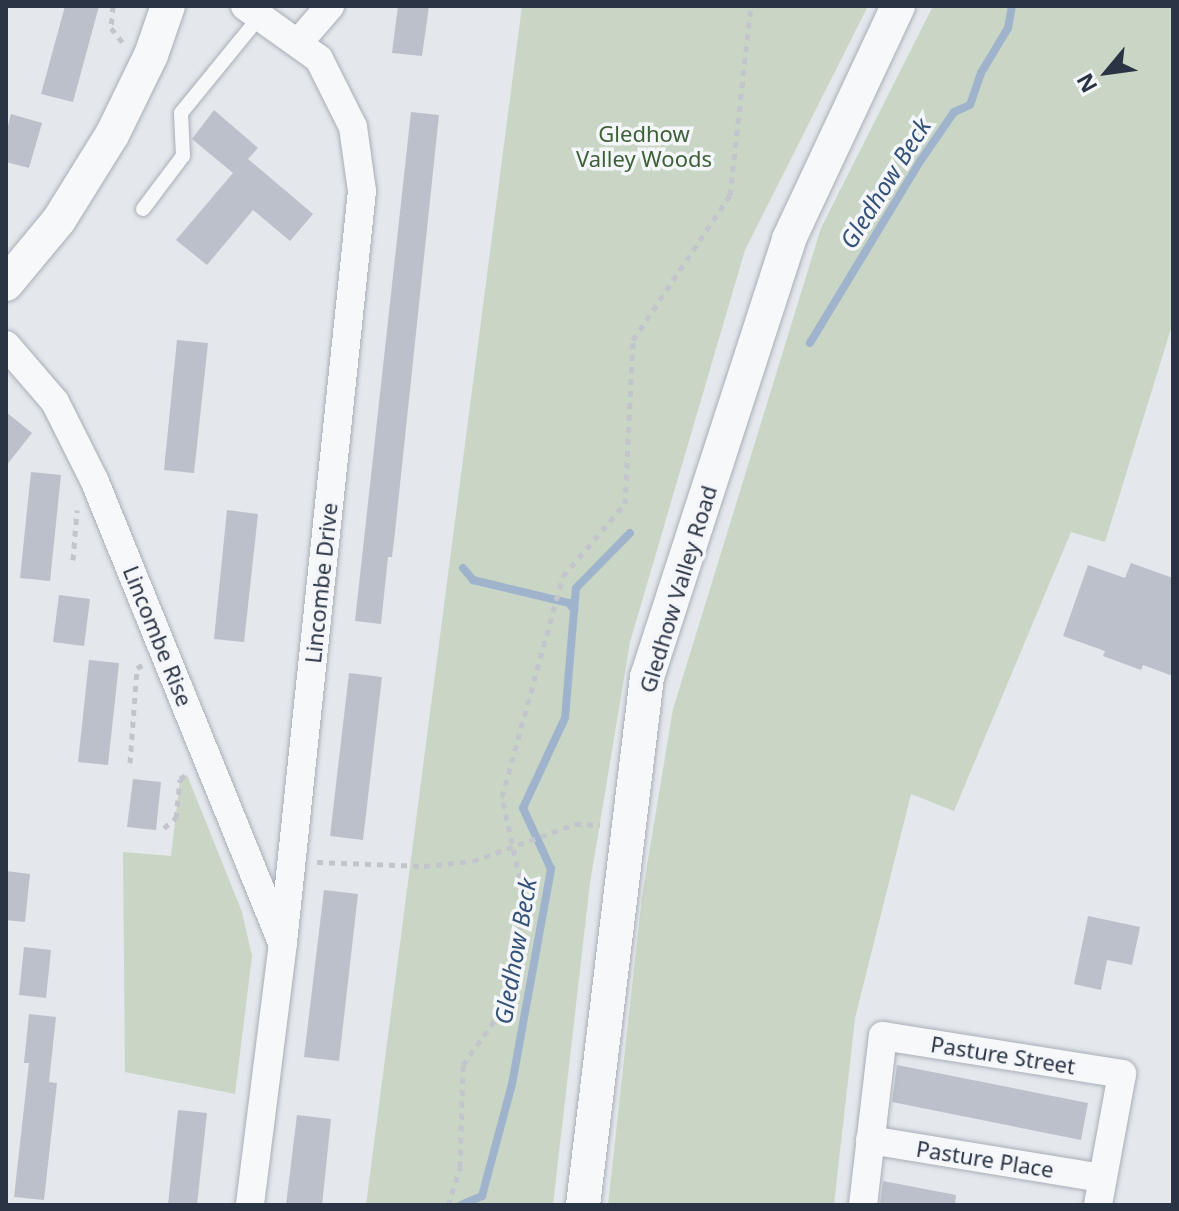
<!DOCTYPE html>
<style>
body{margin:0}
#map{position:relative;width:1179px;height:1211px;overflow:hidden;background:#e4e7ec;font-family:"Noto Sans",sans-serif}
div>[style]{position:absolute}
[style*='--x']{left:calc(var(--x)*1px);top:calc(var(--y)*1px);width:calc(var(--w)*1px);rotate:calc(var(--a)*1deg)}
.green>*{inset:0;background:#c9d6c5}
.stream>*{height:8px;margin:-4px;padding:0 4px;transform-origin:4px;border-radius:4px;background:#9fb4cc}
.building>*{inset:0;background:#bbc0ca}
.path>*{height:5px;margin-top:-2.5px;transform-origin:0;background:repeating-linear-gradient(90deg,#c2c5cb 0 6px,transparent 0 12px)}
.roads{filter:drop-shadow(0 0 2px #a9aeb7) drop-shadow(0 0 2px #a9aeb7)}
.service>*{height:14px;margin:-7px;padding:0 7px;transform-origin:7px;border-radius:7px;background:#f7f8fa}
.minor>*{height:28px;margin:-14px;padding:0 14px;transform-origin:14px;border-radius:14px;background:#f7f8fa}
.tertiary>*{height:34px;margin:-17px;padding:0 17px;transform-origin:17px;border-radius:17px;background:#f7f8fa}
span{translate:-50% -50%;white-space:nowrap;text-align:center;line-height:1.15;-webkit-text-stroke:7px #f4f6f9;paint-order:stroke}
.park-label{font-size:22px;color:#3f6138}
.street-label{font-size:22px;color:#2b3445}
.water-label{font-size:24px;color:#34527a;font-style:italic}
.frame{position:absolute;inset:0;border:8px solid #2b3445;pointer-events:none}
.north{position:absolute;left:1067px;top:32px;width:80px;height:80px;-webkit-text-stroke:6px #f4f6f9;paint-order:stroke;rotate:241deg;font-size:22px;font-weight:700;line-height:32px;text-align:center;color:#2b3445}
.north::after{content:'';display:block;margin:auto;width:28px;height:36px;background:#2b3445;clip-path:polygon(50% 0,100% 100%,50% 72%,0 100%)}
</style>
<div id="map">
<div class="green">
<i style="clip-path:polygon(522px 6px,868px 6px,745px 250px,630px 642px,590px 883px,553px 1205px,366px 1205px)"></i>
<i style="clip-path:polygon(933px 6px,1173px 6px,1173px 322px,1105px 542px,1071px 532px,954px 811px,911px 794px,855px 1018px,834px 1205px,608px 1205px,642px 896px,673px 709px,821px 228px)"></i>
<i style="clip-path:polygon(187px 775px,242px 912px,252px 956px,235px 1094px,125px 1072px,123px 852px,171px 856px,180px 779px)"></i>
</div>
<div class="stream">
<i style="--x:810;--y:343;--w:214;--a:-58.8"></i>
<i style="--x:921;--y:160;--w:58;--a:-55.5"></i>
<i style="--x:954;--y:112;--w:17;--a:-24"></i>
<i style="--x:970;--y:105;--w:34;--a:-71"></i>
<i style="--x:981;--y:73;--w:52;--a:-59"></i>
<i style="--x:1008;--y:28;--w:22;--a:-80"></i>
<i style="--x:463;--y:568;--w:16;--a:50"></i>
<i style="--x:473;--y:580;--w:99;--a:13.5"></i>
<i style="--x:569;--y:603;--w:9;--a:54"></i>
<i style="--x:461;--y:1205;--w:23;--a:-23"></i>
<i style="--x:482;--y:1196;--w:116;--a:-75"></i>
<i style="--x:512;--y:1084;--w:219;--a:-79.7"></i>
<i style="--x:551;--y:869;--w:67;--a:-114.7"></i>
<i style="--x:523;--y:808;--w:99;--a:-65"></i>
<i style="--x:565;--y:718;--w:130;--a:-85.2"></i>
<i style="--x:576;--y:588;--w:77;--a:-45.5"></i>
</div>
<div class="building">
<i style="clip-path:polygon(65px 6px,99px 6px,73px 102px,41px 94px)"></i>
<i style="clip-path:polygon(398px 6px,429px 6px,422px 56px,392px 53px)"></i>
<i style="clip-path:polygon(214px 110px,258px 148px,248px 159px,313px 214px,290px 241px,253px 210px,207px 265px,176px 240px,233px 173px,192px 139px)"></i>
<i style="clip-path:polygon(411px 112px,439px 115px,395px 532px,392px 557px,388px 557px,381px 624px,355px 621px)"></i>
<i style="clip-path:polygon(11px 114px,42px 123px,29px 168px,6px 162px,6px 134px)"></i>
<i style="clip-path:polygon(177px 340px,208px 343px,194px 473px,164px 470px)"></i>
<i style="clip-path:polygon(6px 412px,32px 433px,6px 466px)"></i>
<i style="clip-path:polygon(31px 472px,61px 475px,50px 581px,20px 578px)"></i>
<i style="clip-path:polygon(227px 510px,258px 514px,244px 642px,214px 639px)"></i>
<i style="clip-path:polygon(1131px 563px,1173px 578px,1173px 676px,1143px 665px,1141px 670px,1103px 656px,1105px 651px,1063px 636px,1088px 565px,1125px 578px)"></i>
<i style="clip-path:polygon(59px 595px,90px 599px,84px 646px,53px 642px)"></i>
<i style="clip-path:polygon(89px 660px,119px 663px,108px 765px,78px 762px)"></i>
<i style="clip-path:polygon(349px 673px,382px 677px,363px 840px,330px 836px)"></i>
<i style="clip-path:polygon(133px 779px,161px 782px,156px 830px,127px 827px)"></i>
<i style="clip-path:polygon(6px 871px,30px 874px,25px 922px,6px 920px)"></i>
<i style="clip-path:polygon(324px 890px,358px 894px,339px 1061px,304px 1057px)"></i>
<i style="clip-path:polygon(1088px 916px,1140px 927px,1132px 965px,1107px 960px,1101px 990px,1074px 984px)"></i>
<i style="clip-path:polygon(24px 947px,51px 950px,46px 998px,19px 995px)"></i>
<i style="clip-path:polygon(29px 1014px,56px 1017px,49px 1082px,57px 1083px,44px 1200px,14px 1197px,29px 1063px,24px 1063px)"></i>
<i style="clip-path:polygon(897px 1065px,1088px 1103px,1081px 1140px,892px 1102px)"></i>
<i style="clip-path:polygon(178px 1110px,207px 1113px,197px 1205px,168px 1205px)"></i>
<i style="clip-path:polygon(297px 1115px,331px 1119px,322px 1205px,286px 1205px)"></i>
<i style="clip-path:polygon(883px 1181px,956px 1195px,955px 1205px,880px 1205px)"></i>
</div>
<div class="path">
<i style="--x:113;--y:6;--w:22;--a:95"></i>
<i style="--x:111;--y:28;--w:21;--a:51"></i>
<i style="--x:73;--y:560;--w:50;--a:-85.4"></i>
<i style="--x:130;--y:763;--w:95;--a:-85.8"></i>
<i style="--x:137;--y:668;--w:7;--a:-27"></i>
<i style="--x:164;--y:828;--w:16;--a:-40"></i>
<i style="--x:176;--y:818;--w:39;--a:-84"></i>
<i style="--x:180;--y:779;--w:9;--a:-36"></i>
<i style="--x:317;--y:862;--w:107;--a:2.1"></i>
<i style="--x:424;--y:866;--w:49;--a:-5.8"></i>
<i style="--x:473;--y:861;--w:109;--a:-19.9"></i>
<i style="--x:575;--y:824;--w:25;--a:2"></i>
<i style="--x:448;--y:1205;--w:40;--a:-72"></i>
<i style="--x:460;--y:1167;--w:102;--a:-88.3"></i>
<i style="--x:463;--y:1065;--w:80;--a:-54.7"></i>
<i style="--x:509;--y:1000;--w:99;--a:-80.7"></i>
<i style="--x:525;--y:902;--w:107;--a:-102.4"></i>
<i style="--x:502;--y:797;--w:229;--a:-74.6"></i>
<i style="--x:563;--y:576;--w:95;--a:-49.3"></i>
<i style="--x:625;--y:504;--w:164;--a:-87.2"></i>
<i style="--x:633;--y:340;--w:174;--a:-56.2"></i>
<i style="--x:730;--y:195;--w:190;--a:-83.7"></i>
</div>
<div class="roads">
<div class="service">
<i style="--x:143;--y:209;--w:66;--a:-53"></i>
<i style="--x:183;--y:156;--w:43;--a:-92.7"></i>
<i style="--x:181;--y:113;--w:125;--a:-50.8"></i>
</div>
<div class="minor">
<i style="--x:245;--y:6;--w:91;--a:35.6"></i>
<i style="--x:319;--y:59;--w:76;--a:63.4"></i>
<i style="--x:353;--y:127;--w:65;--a:82"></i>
<i style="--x:362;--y:191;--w:756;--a:96"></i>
<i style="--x:283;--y:943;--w:264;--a:97.2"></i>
<i style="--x:298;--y:43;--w:49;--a:-49.1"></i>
<i style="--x:6;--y:345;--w:75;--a:49.3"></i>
<i style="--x:55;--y:402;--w:89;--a:63.4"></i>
<i style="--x:95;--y:482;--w:494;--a:67.9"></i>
<i style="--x:870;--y:1140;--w:234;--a:9.3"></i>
<i style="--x:863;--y:1205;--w:170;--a:-83.3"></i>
<i style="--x:883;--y:1036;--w:242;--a:9"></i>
<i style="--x:1122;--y:1074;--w:133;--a:100.4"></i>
</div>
<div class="tertiary">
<i style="--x:6;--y:284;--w:83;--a:-50.4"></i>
<i style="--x:59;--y:220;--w:100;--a:-58.1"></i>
<i style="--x:112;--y:135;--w:89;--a:-64"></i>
<i style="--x:151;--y:55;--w:52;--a:-70.9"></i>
<i style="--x:583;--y:1205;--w:532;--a:-83.09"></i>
<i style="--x:647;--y:677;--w:460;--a:-72"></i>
<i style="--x:789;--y:239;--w:257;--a:-64.9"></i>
</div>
</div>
<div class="park-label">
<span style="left:644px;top:146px">Gledhow<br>Valley Woods</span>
</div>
<div class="street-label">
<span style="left:321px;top:583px;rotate:-84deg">Lincombe Drive</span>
<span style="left:678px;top:589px;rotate:-73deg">Gledhow Valley Road</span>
<span style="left:158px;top:636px;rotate:68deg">Lincombe Rise</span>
<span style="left:1003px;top:1055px;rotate:9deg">Pasture Street</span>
<span style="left:985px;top:1159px;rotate:9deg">Pasture Place</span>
</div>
<div class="water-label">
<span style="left:885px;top:183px;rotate:-58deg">Gledhow Beck</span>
<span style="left:515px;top:951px;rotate:-80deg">Gledhow Beck</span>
</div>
<div class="frame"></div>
<div class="north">N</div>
</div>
